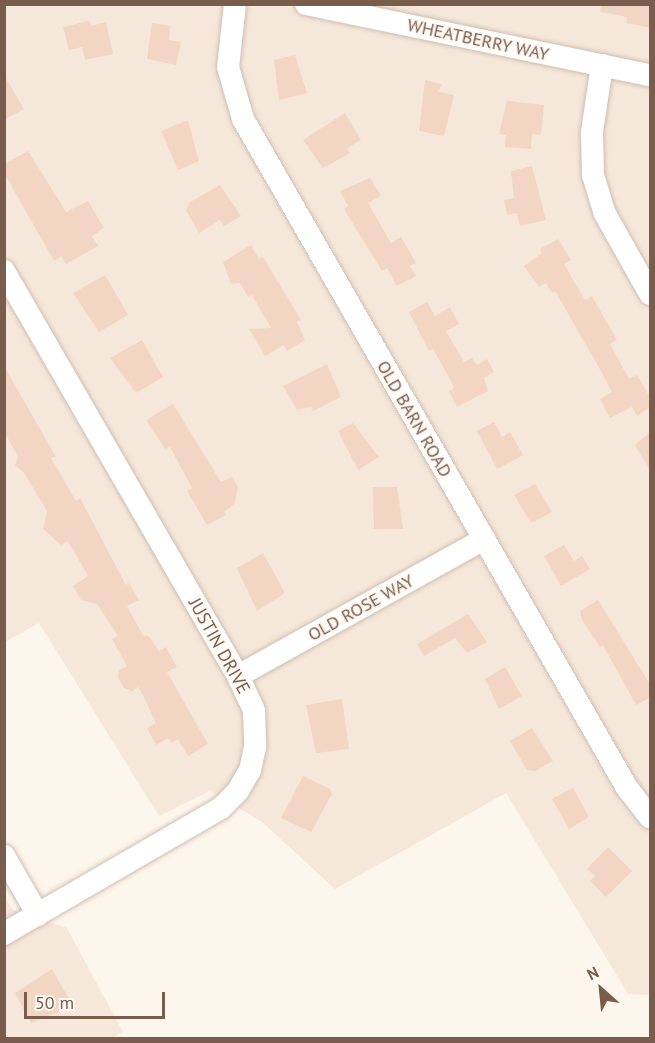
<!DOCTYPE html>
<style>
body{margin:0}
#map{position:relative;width:655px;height:1043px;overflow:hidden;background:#fdf6ec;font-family:"PT Sans",sans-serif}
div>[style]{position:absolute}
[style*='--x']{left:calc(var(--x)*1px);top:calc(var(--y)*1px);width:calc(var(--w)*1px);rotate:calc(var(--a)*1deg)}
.residential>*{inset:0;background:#f5e8da}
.building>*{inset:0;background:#f3d5c3}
.roads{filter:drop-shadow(0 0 2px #d1beb0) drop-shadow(0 0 2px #d1beb0)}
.minor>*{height:22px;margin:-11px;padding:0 11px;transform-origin:11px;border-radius:11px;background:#fff}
span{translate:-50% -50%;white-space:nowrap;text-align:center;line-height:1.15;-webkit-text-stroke:4.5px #fffaf3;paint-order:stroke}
.street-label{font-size:18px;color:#7a5c4d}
.frame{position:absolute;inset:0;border:6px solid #7a5c4d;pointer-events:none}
.north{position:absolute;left:571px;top:959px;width:60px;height:60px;-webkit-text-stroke:4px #fffaf3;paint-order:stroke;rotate:333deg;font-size:16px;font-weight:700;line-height:24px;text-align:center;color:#7a5c4d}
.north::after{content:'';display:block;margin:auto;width:21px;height:27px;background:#7a5c4d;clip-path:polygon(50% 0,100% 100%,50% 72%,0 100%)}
.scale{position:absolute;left:24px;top:992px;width:141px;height:27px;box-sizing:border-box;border:3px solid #7a5c4d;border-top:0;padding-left:8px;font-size:18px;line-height:21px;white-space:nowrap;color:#7a5c4d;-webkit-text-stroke:4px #fffaf3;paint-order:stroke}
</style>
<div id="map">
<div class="residential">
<i style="clip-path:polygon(5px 5px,650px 5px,650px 995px,628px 994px,506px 793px,335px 889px,262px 822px,210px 791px,159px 816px,39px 623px,5px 642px)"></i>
<i style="clip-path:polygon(4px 896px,13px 910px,67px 928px,123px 1032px,112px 1038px,5px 1038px)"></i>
</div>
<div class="building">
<i style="clip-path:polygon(601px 4px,651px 4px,651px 28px,626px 23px,627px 17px,600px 12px)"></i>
<i style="clip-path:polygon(89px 21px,91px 26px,106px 22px,113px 54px,85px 60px,82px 47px,69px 50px,63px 27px)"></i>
<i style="clip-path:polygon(152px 23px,170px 26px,169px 40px,181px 42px,176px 65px,147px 59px)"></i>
<i style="clip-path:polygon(295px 55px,307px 93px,279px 100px,274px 60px)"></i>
<i style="clip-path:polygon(4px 75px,24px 109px,4px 120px)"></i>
<i style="clip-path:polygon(425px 80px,441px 84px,439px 92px,454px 95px,444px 136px,419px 131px)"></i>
<i style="clip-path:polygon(507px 101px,544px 105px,541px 135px,532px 134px,531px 149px,505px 147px,506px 135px,499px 134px)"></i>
<i style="clip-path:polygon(345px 113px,361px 140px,347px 148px,350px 153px,323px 168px,303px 140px)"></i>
<i style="clip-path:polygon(188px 120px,199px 161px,178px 170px,161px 131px)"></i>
<i style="clip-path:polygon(28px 151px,66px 212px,88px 201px,104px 228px,92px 236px,98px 246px,66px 264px,61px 256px,54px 261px,4px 173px,4px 164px)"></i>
<i style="clip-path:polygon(532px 166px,546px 220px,520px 226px,517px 213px,507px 215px,504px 200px,514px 198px,511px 171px)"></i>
<i style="clip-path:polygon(370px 178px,381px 196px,368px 203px,391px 243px,401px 237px,416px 263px,410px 266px,416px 276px,397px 286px,387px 268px,382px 271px,344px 209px,348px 206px,340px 191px)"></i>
<i style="clip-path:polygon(220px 185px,241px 216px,224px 226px,220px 220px,199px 233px,186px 210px,190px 202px)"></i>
<i style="clip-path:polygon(558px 239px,571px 260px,564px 264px,585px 300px,592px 296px,617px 340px,610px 344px,629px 379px,637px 375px,651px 399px,651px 407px,637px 416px,632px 407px,610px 418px,600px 399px,612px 392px,597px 364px,555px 291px,552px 293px,546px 283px,539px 287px,524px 266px,542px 253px,540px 249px)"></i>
<i style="clip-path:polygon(251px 245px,259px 259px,263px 257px,301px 320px,297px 322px,305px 340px,287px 351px,284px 345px,265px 356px,249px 329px,271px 328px,252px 295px,248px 297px,240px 283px,231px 284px,223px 262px)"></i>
<i style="clip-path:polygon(105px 275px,128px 315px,99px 332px,73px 293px)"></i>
<i style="clip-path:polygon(427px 302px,435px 316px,450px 307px,459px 324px,446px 331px,464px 362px,472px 358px,477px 365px,487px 359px,494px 372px,484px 378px,488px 391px,457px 407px,449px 391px,454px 388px,451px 381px,433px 349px,429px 351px,409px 312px)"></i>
<i style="clip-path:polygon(142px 340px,163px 377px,136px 393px,110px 358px)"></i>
<i style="clip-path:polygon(327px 364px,341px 397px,313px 411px,311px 407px,297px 410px,283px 386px)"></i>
<i style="clip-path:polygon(4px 366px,56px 457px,51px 458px,76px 501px,80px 498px,126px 585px,129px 583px,139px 600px,127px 606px,144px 637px,148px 635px,159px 651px,166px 647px,177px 667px,167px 672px,208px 744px,188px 756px,178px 739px,171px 743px,168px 738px,156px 745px,147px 728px,156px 723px,139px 687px,132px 691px,124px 688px,118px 678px,119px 670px,127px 666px,112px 639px,118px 636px,97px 604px,81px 600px,73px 586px,88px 576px,68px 541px,61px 545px,43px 529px,47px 511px,24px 473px,15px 465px,18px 457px,4px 431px)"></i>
<i style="clip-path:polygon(173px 404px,221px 482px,232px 477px,238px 487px,235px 503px,224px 512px,226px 515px,207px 525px,187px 491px,192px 488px,170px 447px,165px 449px,146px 420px)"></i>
<i style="clip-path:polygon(494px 422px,502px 437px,510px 432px,523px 455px,497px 469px,477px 431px)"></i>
<i style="clip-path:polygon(353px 423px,379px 457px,358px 470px,338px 431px)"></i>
<i style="clip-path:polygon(651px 431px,651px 472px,635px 445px)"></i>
<i style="clip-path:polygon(535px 484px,552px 512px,531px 523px,514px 495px)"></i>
<i style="clip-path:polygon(373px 487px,397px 487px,403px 529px,374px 529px)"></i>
<i style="clip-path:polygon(564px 545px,574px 561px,582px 556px,590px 569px,561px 586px,544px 556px)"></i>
<i style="clip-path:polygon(263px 553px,285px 593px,257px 611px,237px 568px)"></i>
<i style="clip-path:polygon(598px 600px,651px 686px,651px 697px,636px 705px,603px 645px,600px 647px,582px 620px,580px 611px)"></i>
<i style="clip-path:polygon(468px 614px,487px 642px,467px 653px,455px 638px,424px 656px,417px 644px)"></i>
<i style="clip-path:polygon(505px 667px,522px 696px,499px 709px,485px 679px)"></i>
<i style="clip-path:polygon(342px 699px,349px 749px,316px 753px,306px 705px)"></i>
<i style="clip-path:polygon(532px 728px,553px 761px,535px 771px,527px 770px,510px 741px)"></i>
<i style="clip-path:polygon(303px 776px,330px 789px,332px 794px,311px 832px,281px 818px)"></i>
<i style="clip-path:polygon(573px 788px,589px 817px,569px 829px,552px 799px)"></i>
<i style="clip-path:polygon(608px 847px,632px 871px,606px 897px,590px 881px,595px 876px,587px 869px)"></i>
<i style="clip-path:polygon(52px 969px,73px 1006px,31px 1023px,15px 993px)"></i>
</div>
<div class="roads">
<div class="minor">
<i style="--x:235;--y:4;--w:63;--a:96.3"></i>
<i style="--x:228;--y:67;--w:54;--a:73.9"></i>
<i style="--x:243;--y:119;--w:771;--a:60.14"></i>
<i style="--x:627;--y:788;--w:37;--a:52"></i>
<i style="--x:306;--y:4;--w:351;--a:11.7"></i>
<i style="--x:602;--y:65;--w:68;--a:98.5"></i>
<i style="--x:592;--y:132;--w:43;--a:88.7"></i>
<i style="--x:593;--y:175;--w:39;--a:73"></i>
<i style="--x:604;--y:212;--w:94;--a:60.7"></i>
<i style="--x:4;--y:271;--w:468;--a:60"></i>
<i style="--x:238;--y:676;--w:38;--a:65"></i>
<i style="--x:254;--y:711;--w:36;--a:88"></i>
<i style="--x:255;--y:747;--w:24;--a:102"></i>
<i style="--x:250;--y:770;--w:24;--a:120"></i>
<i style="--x:238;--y:791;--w:24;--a:135"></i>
<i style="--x:221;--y:808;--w:251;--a:149.9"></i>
<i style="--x:238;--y:676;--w:282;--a:-29.1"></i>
<i style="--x:4;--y:856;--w:68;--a:60"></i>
</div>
</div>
<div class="street-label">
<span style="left:478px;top:40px;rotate:12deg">WHEATBERRY WAY</span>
<span style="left:414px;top:419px;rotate:60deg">OLD BARN ROAD</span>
<span style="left:361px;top:608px;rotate:-29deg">OLD ROSE WAY</span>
<span style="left:219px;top:646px;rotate:61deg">JUSTIN DRIVE</span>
</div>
<div class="frame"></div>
<div class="north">N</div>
<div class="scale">50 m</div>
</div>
